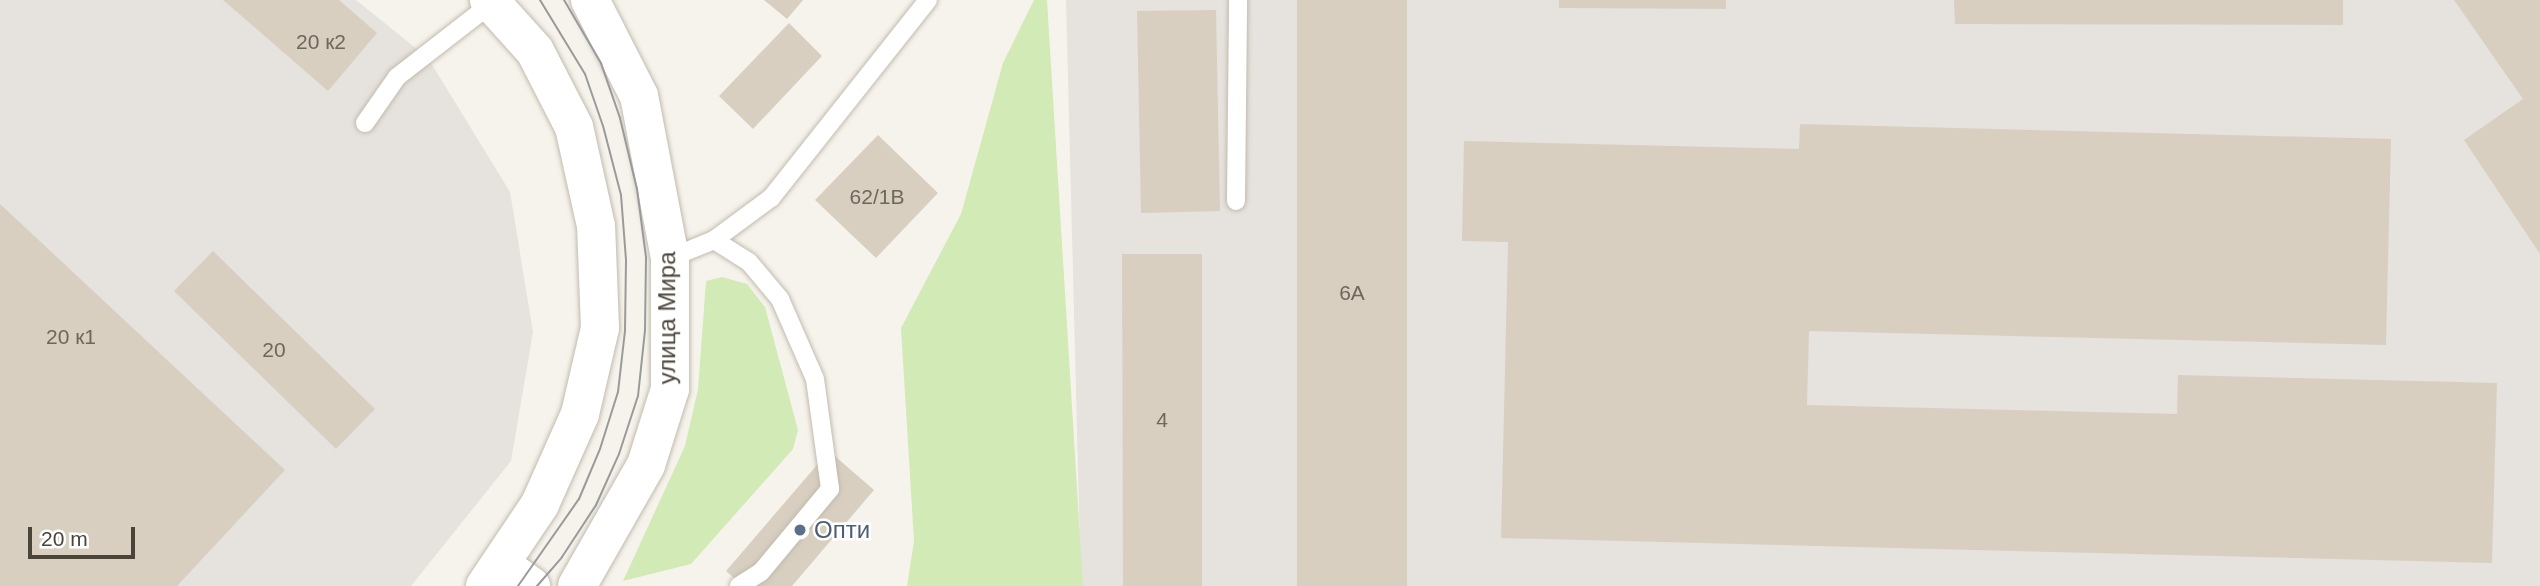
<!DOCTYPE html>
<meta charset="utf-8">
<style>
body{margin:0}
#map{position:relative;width:2540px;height:586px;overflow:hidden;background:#f6f3ec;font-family:Helvetica,sans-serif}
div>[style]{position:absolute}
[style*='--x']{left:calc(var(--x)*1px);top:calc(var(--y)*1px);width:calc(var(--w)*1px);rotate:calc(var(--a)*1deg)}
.industrial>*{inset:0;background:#e6e2dd}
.green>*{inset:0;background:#d2eab5}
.building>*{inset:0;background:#d8cfc1}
.roads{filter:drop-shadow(0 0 2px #c2bbae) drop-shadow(0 0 2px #c2bbae)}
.service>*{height:18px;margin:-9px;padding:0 9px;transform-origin:9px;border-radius:9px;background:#fff}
.tertiary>*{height:38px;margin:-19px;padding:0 19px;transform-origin:19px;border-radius:19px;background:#fff}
.tram>*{height:2px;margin:-1px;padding:0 1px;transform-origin:1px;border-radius:1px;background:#9a9a9a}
.dots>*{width:19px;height:19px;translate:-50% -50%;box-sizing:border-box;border:4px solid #fff;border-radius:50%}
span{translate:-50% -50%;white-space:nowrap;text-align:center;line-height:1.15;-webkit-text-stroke:5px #fff;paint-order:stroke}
.number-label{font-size:21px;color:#6e675b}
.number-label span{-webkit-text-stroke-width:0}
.street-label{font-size:24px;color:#4b4439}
.service-label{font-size:24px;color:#4e5e75}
.left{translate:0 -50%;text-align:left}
.scale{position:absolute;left:28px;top:527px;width:107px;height:32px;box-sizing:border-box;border:4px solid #4b4439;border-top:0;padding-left:9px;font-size:21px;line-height:24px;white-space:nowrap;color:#4b4439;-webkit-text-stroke:5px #fff;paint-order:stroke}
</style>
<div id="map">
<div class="industrial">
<i style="clip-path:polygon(0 0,356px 0,428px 58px,510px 192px,533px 332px,511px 461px,411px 586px,0 586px)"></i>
<i style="clip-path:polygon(1066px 0,2540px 0,2540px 586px,1081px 586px)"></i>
</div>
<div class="green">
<i style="clip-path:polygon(1034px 0,1047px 0,1083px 586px,907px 586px,914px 541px,901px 328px,961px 214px,1003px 63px)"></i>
<i style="clip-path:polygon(722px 277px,747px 284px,765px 307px,798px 430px,793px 449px,691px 564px,623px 581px,685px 446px,698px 389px,706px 281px)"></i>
</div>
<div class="building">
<i style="clip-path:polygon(223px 0,339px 0,377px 33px,328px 91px)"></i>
<i style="clip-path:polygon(764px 0,803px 0,787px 19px)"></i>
<i style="clip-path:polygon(1297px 0,1407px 0,1407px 586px,1297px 586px)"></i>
<i style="clip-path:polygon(1559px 0,1726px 0,1726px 9px,1559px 8px)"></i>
<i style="clip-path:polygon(1954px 0,2343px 0,2343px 25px,1955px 24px)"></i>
<i style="clip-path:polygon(2454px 0,2540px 0,2540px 254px,2464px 140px,2523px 99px)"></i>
<i style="clip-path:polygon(1216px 10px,1220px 211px,1141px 213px,1137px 11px)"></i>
<i style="clip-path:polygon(789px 23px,822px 56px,753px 129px,719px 96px)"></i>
<i style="clip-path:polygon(1800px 124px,2391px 139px,2386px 345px,1809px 331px,1807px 405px,2177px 414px,2178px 375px,2497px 383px,2492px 563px,1501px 538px,1508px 242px,1462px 241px,1464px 141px,1799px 149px)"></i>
<i style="clip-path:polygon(878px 135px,938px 193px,876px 258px,815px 200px)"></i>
<i style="clip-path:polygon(0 204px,285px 470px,177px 586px,0 586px)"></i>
<i style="clip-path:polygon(213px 251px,375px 409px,336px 449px,174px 291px)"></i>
<i style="clip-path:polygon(1122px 254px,1202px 254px,1202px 586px,1123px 586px)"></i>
<i style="clip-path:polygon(829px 451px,874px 490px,792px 586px,743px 586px,726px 571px)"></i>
</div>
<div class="roads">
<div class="service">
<i style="--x:365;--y:123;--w:56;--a:-55.2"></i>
<i style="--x:397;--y:77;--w:120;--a:-37.9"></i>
<i style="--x:1236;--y:201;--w:201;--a:-89.4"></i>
<i style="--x:714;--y:240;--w:41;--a:32.2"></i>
<i style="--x:749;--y:262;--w:48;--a:50"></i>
<i style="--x:780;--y:299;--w:87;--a:66.4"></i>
<i style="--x:815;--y:379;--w:111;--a:82.2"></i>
<i style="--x:830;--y:489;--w:108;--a:129.7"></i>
<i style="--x:761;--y:572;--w:26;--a:148"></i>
<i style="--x:670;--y:258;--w:48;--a:-22.2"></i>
<i style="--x:714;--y:240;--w:71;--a:-36.4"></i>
<i style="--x:771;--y:198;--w:253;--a:-51.6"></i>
</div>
<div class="tertiary">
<i style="--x:502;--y:565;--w:36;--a:36"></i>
<i style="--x:485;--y:586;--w:99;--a:-56.1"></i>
<i style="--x:540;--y:504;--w:98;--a:-66"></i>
<i style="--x:580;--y:414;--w:88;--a:-76.9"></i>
<i style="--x:600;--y:328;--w:102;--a:-92.2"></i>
<i style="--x:596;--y:226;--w:101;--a:-102.5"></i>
<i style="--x:574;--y:127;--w:85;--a:-117.2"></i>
<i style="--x:535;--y:51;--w:69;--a:-132"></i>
<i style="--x:577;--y:586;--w:139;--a:-60.3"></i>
<i style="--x:646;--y:465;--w:80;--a:-72.5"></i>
<i style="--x:670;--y:389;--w:131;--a:-90"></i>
<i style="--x:670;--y:258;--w:165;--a:-100.8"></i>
<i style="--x:639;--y:96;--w:108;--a:-117"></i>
</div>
</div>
<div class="tram">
<i style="--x:518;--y:586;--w:106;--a:-55"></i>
<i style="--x:579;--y:499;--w:54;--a:-67.2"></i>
<i style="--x:600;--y:449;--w:60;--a:-72.5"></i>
<i style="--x:618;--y:392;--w:61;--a:-83.5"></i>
<i style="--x:625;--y:331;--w:71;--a:-89.2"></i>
<i style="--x:626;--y:260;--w:65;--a:-94.4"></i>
<i style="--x:621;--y:195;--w:71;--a:-104.6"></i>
<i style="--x:603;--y:126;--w:55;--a:-109.1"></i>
<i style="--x:585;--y:74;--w:87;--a:-121.3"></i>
<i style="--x:537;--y:586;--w:38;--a:-49"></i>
<i style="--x:562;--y:557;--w:62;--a:-56.8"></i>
<i style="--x:596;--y:505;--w:56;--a:-65.7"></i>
<i style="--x:619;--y:454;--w:61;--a:-71.9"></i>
<i style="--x:638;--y:396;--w:66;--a:-83.9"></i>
<i style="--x:645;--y:330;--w:73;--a:-89.2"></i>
<i style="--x:646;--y:257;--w:69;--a:-97.5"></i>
<i style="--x:637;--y:189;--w:73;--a:-103.5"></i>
<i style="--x:620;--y:118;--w:58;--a:-109.1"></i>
<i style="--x:601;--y:63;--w:73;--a:-120.4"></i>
</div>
<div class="dots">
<i style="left:800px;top:530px;background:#5c6f8a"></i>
</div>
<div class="number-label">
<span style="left:321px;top:42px">20 к2</span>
<span style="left:877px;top:197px">62/1В</span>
<span style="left:1352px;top:293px">6А</span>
<span style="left:71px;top:337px">20 к1</span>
<span style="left:274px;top:350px">20</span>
<span style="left:1162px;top:420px">4</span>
</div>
<div class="street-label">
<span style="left:667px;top:318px;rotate:-90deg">улица Мира</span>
</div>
<div class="service-label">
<span class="left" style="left:814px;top:530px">Опти</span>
</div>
<div class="scale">20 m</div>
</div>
